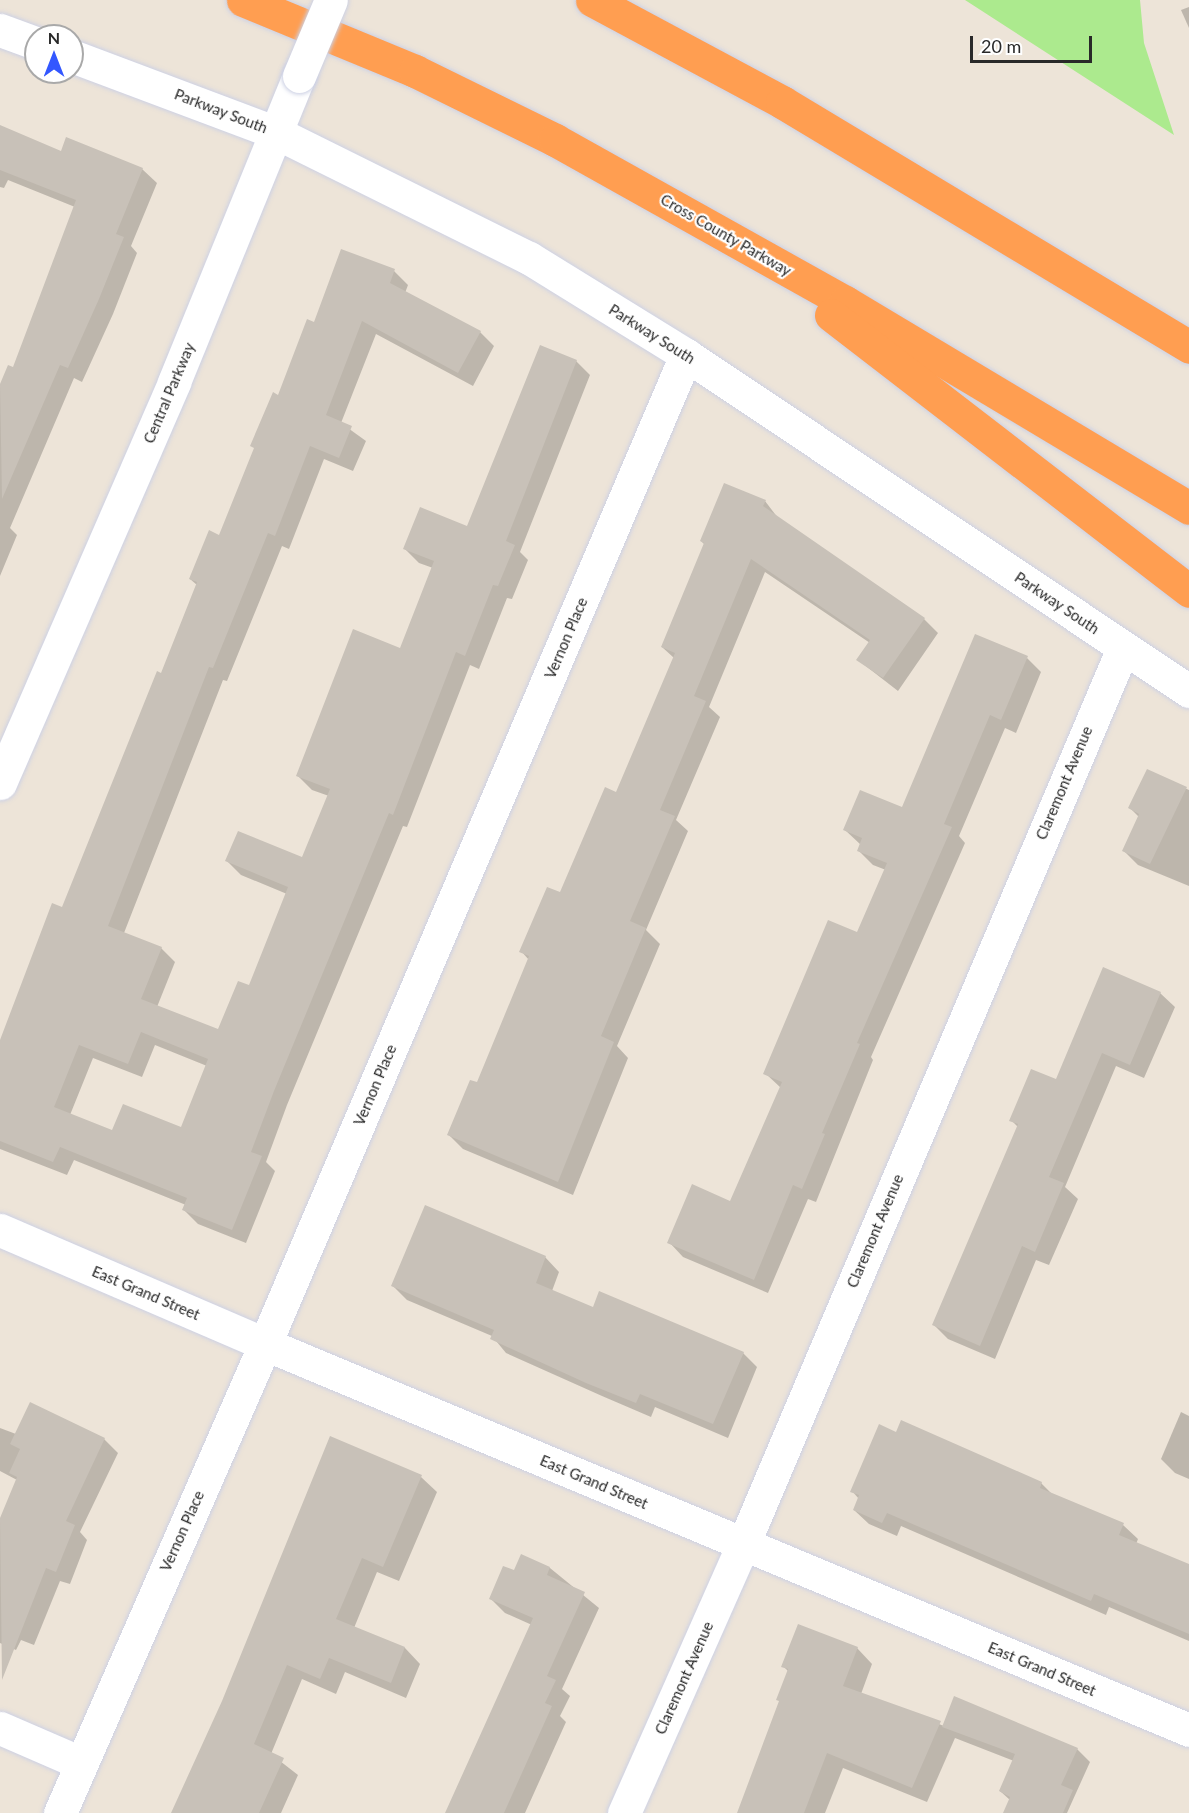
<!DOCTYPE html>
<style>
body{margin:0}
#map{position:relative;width:1189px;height:1813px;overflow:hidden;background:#ede4d8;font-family:Lato,sans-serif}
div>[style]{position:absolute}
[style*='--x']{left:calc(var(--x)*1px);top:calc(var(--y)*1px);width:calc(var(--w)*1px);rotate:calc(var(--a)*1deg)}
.green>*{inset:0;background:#acea8e}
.shadow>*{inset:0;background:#0003}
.building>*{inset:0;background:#c8c1b8}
.roads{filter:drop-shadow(0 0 2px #cdd1e4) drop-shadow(0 0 2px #cdd1e4)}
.minor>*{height:33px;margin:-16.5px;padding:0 16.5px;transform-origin:16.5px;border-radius:16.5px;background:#fff}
.highway>*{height:33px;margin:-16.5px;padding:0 16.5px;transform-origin:16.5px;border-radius:16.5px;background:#ff9e51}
.bridges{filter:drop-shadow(0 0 2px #cdd1e4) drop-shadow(0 0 2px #cdd1e4)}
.minor-bridge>*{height:33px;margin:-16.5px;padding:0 16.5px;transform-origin:16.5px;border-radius:16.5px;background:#fff}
span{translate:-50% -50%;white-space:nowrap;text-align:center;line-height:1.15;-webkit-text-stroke:4.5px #fff;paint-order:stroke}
.street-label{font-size:15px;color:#292929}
.north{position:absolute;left:24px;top:24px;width:60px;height:60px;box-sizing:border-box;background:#fff;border:2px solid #a9a9a9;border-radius:50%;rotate:0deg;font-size:16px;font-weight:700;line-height:24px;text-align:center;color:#292929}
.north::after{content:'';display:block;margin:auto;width:21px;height:27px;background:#3357ff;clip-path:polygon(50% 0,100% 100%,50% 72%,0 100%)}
.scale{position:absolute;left:970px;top:36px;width:122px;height:27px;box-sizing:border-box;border:3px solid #292929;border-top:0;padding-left:8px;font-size:18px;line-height:21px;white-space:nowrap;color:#292929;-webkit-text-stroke:4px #fff;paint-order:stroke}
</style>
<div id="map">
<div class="green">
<i style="clip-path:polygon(965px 0,1140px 0,1144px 43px,1174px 135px)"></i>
</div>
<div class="shadow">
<i style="clip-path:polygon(1189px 7px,1189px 28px,1181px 10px)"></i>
<i style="clip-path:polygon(0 127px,62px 153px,142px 169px,157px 183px,131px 246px,137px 253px,113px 314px,82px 382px,74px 378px,10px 528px,17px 535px,0 576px,0 388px,9px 367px,14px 369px,75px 207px,8px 180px,4px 188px,0 187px)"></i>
<i style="clip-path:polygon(evenodd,342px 251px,394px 271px,408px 285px,405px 293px,480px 332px,494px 346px,473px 386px,376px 334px,341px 423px,366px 441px,353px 471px,324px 459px,289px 549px,282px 546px,227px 681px,223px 680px,124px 933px,161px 948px,175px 962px,157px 1007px,219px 1031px,250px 987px,287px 894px,241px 875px,227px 861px,303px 859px,329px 796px,312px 790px,298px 776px,401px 650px,433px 568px,419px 563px,405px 549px,468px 528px,576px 361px,590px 375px,520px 552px,528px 560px,512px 599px,507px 598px,479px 669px,470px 665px,407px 827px,403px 826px,287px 1105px,266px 1162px,275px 1171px,246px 1243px,198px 1224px,184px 1210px,186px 1205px,74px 1160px,67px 1175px,0 1149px,0 1043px,63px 909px,162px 675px,197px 585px,190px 579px,220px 537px,315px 324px,342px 251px,155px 1045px,207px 1066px,182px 1129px,113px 1132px,70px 1115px,93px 1058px,142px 1077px,155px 1045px)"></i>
<i style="clip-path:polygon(765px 501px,778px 518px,924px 619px,938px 633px,898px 691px,858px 660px,870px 643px,765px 572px,709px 707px,720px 717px,676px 820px,688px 831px,646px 930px,660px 944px,617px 1046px,628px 1058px,573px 1195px,463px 1149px,449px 1135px,477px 1084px,529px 960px,521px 951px,561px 894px,617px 793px,674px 658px,662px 647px,705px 545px,701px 541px)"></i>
<i style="clip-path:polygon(1027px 658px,1041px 672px,1016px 733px,1005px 728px,959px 836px,965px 843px,871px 1057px,873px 1060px,816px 1202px,808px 1199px,768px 1293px,683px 1257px,669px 1242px,731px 1203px,781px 1088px,765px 1073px,858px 934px,886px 870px,873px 865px,859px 851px,861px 845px,845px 830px,903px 809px)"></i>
<i style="clip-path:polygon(1148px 771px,1189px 790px,1189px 886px,1138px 865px,1124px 851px,1139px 817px,1130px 808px)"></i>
<i style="clip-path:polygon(1160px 993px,1175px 1007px,1144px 1078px,1116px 1066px,1065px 1187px,1078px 1199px,1049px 1265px,1036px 1260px,995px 1359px,948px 1339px,934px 1325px,1018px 1127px,1011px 1120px)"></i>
<i style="clip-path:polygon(545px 1257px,559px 1272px,552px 1291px,594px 1309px,743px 1353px,757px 1367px,728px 1438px,655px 1407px,651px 1417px,602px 1396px,506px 1353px,492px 1336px,407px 1300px,392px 1285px)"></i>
<i style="clip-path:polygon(1181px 1412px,1189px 1416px,1189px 1479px,1175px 1473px,1161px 1459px)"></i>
<i style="clip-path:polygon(0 1428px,16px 1434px,104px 1439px,118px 1453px,80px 1532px,87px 1540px,70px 1584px,60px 1581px,34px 1645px,21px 1640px,16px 1650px,0 1643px,0 1522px,17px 1480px,0 1471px)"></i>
<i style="clip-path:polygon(331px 1438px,421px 1477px,437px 1492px,399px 1581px,377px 1572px,354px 1628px,405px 1648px,420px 1664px,406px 1698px,345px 1672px,336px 1694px,302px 1679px,271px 1754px,298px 1775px,281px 1813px,173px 1813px,224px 1702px)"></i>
<i style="clip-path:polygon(1041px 1483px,1053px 1495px,1123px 1525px,1138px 1539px,1136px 1544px,1189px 1566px,1189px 1641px,1109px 1607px,1106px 1615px,901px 1526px,897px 1536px,869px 1524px,854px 1510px,859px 1499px,852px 1491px)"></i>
<i style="clip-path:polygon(522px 1556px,550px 1568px,599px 1608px,562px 1689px,570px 1696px,560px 1716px,566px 1722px,525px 1813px,446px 1813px,532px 1625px,505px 1613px,490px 1598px,514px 1572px)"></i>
<i style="clip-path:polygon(857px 1648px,872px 1664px,861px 1694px,944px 1726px,955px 1698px,1077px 1749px,1090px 1762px,1067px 1813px,1005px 1813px,1010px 1800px,1000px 1791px,1014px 1761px,955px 1738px,927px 1802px,843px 1768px,825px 1813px,739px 1813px,780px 1702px,789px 1672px,783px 1666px)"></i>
</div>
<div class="building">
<i style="clip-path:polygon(0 125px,61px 151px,66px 137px,143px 168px,116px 234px,124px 237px,99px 299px,68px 368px,60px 365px,2px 499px,0 384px,8px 365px,13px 367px,76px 200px,0 170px)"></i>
<i style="clip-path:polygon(evenodd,341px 249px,395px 269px,390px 283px,481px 331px,458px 373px,362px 321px,326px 415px,352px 426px,339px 458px,310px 446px,275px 536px,268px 533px,213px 668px,209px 667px,108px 926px,162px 947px,141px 999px,218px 1029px,238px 981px,249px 985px,288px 887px,225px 861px,238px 831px,302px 857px,330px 789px,296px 776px,353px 629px,400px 648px,434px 561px,403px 549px,420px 507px,467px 526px,540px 345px,577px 360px,506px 541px,515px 545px,498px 586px,493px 585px,465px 656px,456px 652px,393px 815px,389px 813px,274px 1091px,251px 1152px,262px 1156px,232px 1230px,182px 1210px,187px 1198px,60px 1147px,53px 1162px,0 1141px,0 1040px,52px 903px,62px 907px,157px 671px,161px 673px,197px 582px,189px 579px,209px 530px,219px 535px,254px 448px,250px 446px,273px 392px,278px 395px,307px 319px,314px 322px,341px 249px,141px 1032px,208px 1059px,181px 1127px,123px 1104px,112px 1130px,54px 1107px,79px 1045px,128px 1064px,141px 1032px)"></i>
<i style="clip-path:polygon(724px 483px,766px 500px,763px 506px,925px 618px,883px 678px,856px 660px,870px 640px,751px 559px,694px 696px,706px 701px,660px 810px,675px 816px,630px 921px,646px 928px,601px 1036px,614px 1042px,558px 1182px,447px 1135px,470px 1080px,477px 1082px,529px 956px,519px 952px,547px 887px,560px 892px,605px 787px,616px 792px,675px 653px,661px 647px,704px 543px,700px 541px)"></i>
<i style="clip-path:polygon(975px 634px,1028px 656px,1001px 720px,990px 715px,944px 824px,952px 827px,857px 1043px,860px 1044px,822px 1133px,825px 1134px,802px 1189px,793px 1185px,754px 1280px,667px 1243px,692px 1184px,730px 1201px,782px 1082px,763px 1074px,828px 920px,857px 932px,887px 863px,857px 851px,862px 838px,843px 830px,860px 790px,902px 807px)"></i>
<i style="clip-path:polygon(1147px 769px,1187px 787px,1150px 864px,1122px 851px,1139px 814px,1128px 808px)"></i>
<i style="clip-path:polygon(1103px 967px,1161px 992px,1130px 1065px,1102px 1053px,1049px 1177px,1064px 1183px,1035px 1252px,1022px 1246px,980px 1346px,932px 1325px,1018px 1124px,1009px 1121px,1031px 1069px,1056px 1079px)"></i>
<i style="clip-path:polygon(425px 1205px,546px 1256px,536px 1283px,593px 1307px,599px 1291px,744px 1352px,713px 1424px,640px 1394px,636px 1403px,586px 1383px,490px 1339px,494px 1330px,391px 1286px)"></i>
<i style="clip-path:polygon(30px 1402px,105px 1438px,66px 1521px,75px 1525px,56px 1572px,46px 1568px,2px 1680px,0 1518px,17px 1477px,9px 1473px,20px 1449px,10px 1444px)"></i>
<i style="clip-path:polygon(901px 1420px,1042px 1482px,1040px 1488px,1124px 1523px,1119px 1535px,1189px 1564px,1189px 1634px,1094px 1594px,1091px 1601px,887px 1513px,882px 1523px,853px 1510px,859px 1495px,850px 1492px,879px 1424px,896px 1432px)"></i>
<i style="clip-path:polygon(330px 1436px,422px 1475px,383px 1567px,362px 1558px,336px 1619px,405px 1647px,391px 1683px,329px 1658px,320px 1679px,287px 1665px,254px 1744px,284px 1758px,259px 1813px,171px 1813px,222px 1701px)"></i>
<i style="clip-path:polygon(521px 1554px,550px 1567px,547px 1575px,585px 1592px,547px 1676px,556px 1680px,545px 1703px,552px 1706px,504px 1813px,445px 1813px,533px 1618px,489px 1599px,503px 1566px,514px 1570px)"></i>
<i style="clip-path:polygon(798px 1624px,858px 1647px,843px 1686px,941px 1721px,912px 1788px,827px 1753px,804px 1813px,737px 1813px,779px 1701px,776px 1700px,788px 1669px,781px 1667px)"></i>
<i style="clip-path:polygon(954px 1696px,1078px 1748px,1061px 1785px,1073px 1790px,1063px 1813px,1003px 1813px,1010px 1797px,999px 1791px,1015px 1754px,942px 1727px)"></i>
</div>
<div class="roads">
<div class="minor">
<i style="--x:0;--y:30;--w:38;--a:20"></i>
<i style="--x:72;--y:56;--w:219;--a:20.6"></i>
<i style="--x:277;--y:133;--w:281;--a:26.4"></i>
<i style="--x:529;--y:258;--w:185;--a:31.7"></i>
<i style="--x:686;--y:355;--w:605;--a:33.74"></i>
<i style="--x:0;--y:783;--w:437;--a:-66.5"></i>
<i style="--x:174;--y:382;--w:331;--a:-67.8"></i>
<i style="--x:0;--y:1230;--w:288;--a:23.3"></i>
<i style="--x:265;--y:1344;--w:1001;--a:22.67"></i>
<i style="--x:0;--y:1728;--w:88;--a:23.4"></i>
<i style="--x:60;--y:1813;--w:512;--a:-66.39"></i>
<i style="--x:265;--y:1344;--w:1075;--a:-66.94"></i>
<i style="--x:624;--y:1813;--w:293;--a:-66.1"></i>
<i style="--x:743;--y:1545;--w:974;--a:-67.04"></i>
</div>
<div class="highway">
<i style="--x:243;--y:0;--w:186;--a:22.4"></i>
<i style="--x:415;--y:71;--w:156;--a:26.2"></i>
<i style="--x:555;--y:140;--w:332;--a:29.2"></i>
<i style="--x:845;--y:302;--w:401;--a:30.9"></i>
<i style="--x:592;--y:0;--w:216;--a:28.2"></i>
<i style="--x:782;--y:102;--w:475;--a:31"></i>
<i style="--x:831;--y:315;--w:452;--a:37.6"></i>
</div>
</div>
<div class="bridges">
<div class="minor-bridge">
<i style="--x:299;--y:76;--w:82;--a:-67.2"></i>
</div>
</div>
<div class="street-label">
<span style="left:221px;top:111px;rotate:21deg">Parkway South</span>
<span style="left:726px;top:235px;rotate:30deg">Cross County Parkway</span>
<span style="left:652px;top:334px;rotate:32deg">Parkway South</span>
<span style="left:169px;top:393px;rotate:-67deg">Central Parkway</span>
<span style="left:1057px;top:603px;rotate:34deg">Parkway South</span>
<span style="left:566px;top:638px;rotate:-67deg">Vernon Place</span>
<span style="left:1064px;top:783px;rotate:-67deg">Claremont Avenue</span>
<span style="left:375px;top:1085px;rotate:-67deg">Vernon Place</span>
<span style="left:875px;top:1231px;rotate:-67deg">Claremont Avenue</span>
<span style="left:146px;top:1293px;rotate:23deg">East Grand Street</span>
<span style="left:594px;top:1482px;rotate:23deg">East Grand Street</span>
<span style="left:182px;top:1531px;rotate:-66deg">Vernon Place</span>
<span style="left:1042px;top:1669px;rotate:23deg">East Grand Street</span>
<span style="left:684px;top:1678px;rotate:-66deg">Claremont Avenue</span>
</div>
<div class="north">N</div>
<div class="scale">20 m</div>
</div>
